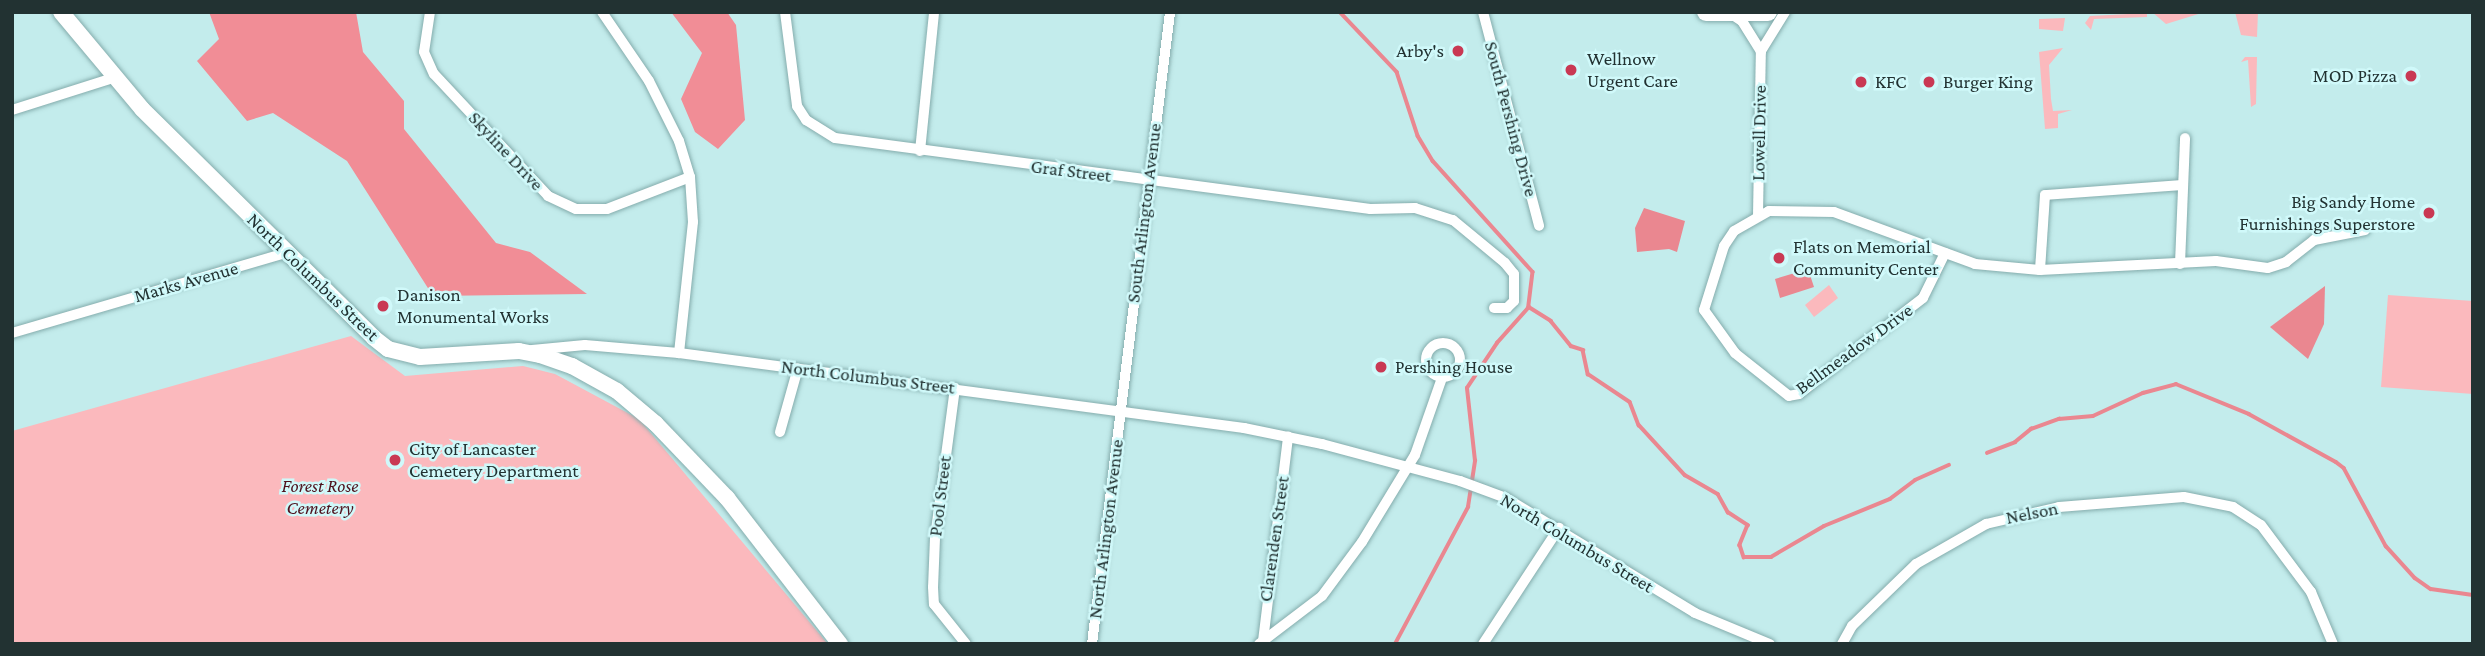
<!DOCTYPE html>
<style>
body{margin:0}
#map{position:relative;width:2485px;height:656px;overflow:hidden;background:#c3ecec;font-family:"Crimson Pro",serif}
div>[style]{position:absolute}
[style*='--x']{left:calc(var(--x)*1px);top:calc(var(--y)*1px);width:calc(var(--w)*1px);rotate:calc(var(--a)*1deg)}
.green>*{inset:0;background:#fbb9bd}
.forest>*{inset:0;background:#f18d96}
.water>*{inset:0;background:#ea8790}
.stream>*{height:3.5px;margin:-1.75px;padding:0 1.75px;transform-origin:1.75px;border-radius:1.75px;background:#ea8790}
.roads{filter:drop-shadow(0 0 2px #84acac) drop-shadow(0 0 2px #84acac)}
.street>*{height:10px;margin:-5px;padding:0 5px;transform-origin:5px;border-radius:5px;background:#fff}
.street>.ring{margin:-5px;padding:0;box-sizing:content-box;background:none;border:10px solid #fff;border-radius:50%}
.secondary>*{height:16px;margin:-8px;padding:0 8px;transform-origin:8px;border-radius:8px;background:#fff}
.primary>*{height:18px;margin:-9px;padding:0 9px;transform-origin:9px;border-radius:9px;background:#fff}
.dots>*{width:19px;height:19px;translate:-50% -50%;box-sizing:border-box;border:4px solid #d0f9fa;border-radius:50%}
span{translate:-50% -50%;white-space:nowrap;text-align:center;line-height:1.15;-webkit-text-stroke:5px #d0f9fa;paint-order:stroke}
.poi-label{font-size:19px;color:#223232}
.right{translate:-100% -50%;text-align:right}
.left{translate:0 -50%;text-align:left}
.street-label{font-size:19px;color:#223232}
.park-label{font-size:19px;color:#4f111d;font-style:italic}
.frame{position:absolute;inset:0;border:14px solid #223232;pointer-events:none}
</style>
<div id="map">
<div class="green">
<i style="clip-path:polygon(2152px 12px,2205px 12px,2166px 24px)"></i>
<i style="clip-path:polygon(2235px 12px,2258px 12px,2257px 37px,2241px 35px)"></i>
<i style="clip-path:polygon(2147px 13px,2147px 17px,2094px 19px,2091px 30px,2085px 23px,2090px 16px)"></i>
<i style="clip-path:polygon(2065px 18px,2063px 31px,2039px 29px,2039px 19px)"></i>
<i style="clip-path:polygon(2063px 48px,2049px 65px,2051px 99px,2053px 111px,2072px 110px,2058px 114px,2058px 128px,2045px 129px,2039px 52px)"></i>
<i style="clip-path:polygon(2245px 57px,2257px 57px,2256px 104px,2251px 107px,2248px 60px,2241px 62px)"></i>
<i style="clip-path:polygon(1829px 285px,1838px 298px,1814px 317px,1805px 305px)"></i>
<i style="clip-path:polygon(2388px 295px,2473px 301px,2473px 394px,2381px 387px)"></i>
<i style="clip-path:polygon(351px 336px,405px 376px,523px 366px,555px 374px,639px 419px,828px 644px,12px 644px,12px 431px)"></i>
</div>
<div class="forest">
<i style="clip-path:polygon(209px 12px,356px 12px,363px 52px,404px 101px,404px 129px,496px 243px,530px 252px,587px 294px,433px 296px,347px 161px,273px 113px,247px 121px,197px 61px,219px 39px)"></i>
<i style="clip-path:polygon(671px 12px,727px 12px,736px 25px,745px 120px,718px 149px,695px 132px,681px 99px,702px 53px)"></i>
</div>
<div class="water">
<i style="clip-path:polygon(1644px 208px,1685px 221px,1677px 252px,1669px 249px,1637px 252px,1635px 228px)"></i>
<i style="clip-path:polygon(1808px 269px,1814px 287px,1780px 298px,1775px 279px)"></i>
<i style="clip-path:polygon(2325px 286px,2324px 324px,2308px 359px,2270px 327px)"></i>
</div>
<div class="stream">
<i style="--x:1340;--y:12;--w:83;--a:46.5"></i>
<i style="--x:1397;--y:72;--w:67;--a:71.8"></i>
<i style="--x:1418;--y:136;--w:29;--a:59"></i>
<i style="--x:1433;--y:161;--w:149;--a:48"></i>
<i style="--x:1533;--y:272;--w:35;--a:97"></i>
<i style="--x:1529;--y:307;--w:26;--a:32"></i>
<i style="--x:1551;--y:321;--w:32;--a:51"></i>
<i style="--x:1571;--y:346;--w:13;--a:18"></i>
<i style="--x:1583;--y:350;--w:25;--a:78"></i>
<i style="--x:1588;--y:374;--w:50;--a:33.7"></i>
<i style="--x:1630;--y:402;--w:25;--a:69"></i>
<i style="--x:1639;--y:425;--w:68;--a:47.4"></i>
<i style="--x:1685;--y:475;--w:38;--a:30"></i>
<i style="--x:1718;--y:494;--w:21;--a:61"></i>
<i style="--x:1728;--y:512;--w:24;--a:33"></i>
<i style="--x:1748;--y:525;--w:22;--a:112"></i>
<i style="--x:1740;--y:545;--w:13;--a:72"></i>
<i style="--x:1744;--y:557;--w:27;--a:0"></i>
<i style="--x:1771;--y:557;--w:61;--a:-30.3"></i>
<i style="--x:1824;--y:526;--w:71;--a:-22.2"></i>
<i style="--x:1890;--y:499;--w:31;--a:-37"></i>
<i style="--x:1915;--y:480;--w:37;--a:-24"></i>
<i style="--x:1987;--y:453;--w:30;--a:-21"></i>
<i style="--x:2015;--y:442;--w:21;--a:-39"></i>
<i style="--x:2031;--y:429;--w:30;--a:-20"></i>
<i style="--x:2059;--y:419;--w:34;--a:-5"></i>
<i style="--x:2093;--y:416;--w:55;--a:-24.7"></i>
<i style="--x:2143;--y:393;--w:34;--a:-15"></i>
<i style="--x:2176;--y:384;--w:79;--a:22.3"></i>
<i style="--x:2249;--y:414;--w:99;--a:28.9"></i>
<i style="--x:2336;--y:462;--w:10;--a:37"></i>
<i style="--x:2344;--y:468;--w:89;--a:61.7"></i>
<i style="--x:2386;--y:546;--w:43;--a:47.8"></i>
<i style="--x:2415;--y:578;--w:19;--a:35"></i>
<i style="--x:2431;--y:589;--w:42;--a:8.1"></i>
<i style="--x:1395;--y:644;--w:155;--a:-61.9"></i>
<i style="--x:1468;--y:507;--w:47;--a:-81.3"></i>
<i style="--x:1475;--y:461;--w:73;--a:-96.3"></i>
<i style="--x:1467;--y:388;--w:54;--a:-56.3"></i>
<i style="--x:1497;--y:343;--w:48;--a:-48.4"></i>
</div>
<div class="roads">
<div class="street">
<i style="--x:430;--y:12;--w:40;--a:98.5"></i>
<i style="--x:424;--y:52;--w:24;--a:66"></i>
<i style="--x:434;--y:74;--w:167;--a:46.9"></i>
<i style="--x:548;--y:196;--w:31;--a:25"></i>
<i style="--x:576;--y:209;--w:31;--a:0"></i>
<i style="--x:607;--y:209;--w:89;--a:-21.1"></i>
<i style="--x:602;--y:12;--w:83;--a:55.7"></i>
<i style="--x:649;--y:81;--w:67;--a:63.4"></i>
<i style="--x:679;--y:141;--w:38;--a:73"></i>
<i style="--x:690;--y:177;--w:45;--a:86.2"></i>
<i style="--x:693;--y:222;--w:132;--a:96.1"></i>
<i style="--x:785;--y:12;--w:95;--a:82.7"></i>
<i style="--x:797;--y:106;--w:17;--a:57"></i>
<i style="--x:806;--y:120;--w:34;--a:32"></i>
<i style="--x:835;--y:138;--w:540;--a:7.56"></i>
<i style="--x:1370;--y:209;--w:45;--a:-1.3"></i>
<i style="--x:1415;--y:208;--w:40;--a:18"></i>
<i style="--x:1453;--y:220;--w:67;--a:39.6"></i>
<i style="--x:1505;--y:263;--w:14;--a:51"></i>
<i style="--x:1514;--y:274;--w:27;--a:90"></i>
<i style="--x:1514;--y:301;--w:10;--a:135"></i>
<i style="--x:1507;--y:308;--w:13;--a:180"></i>
<i style="--x:1483;--y:12;--w:221;--a:75.3"></i>
<i style="--x:1730;--y:13;--w:14;--a:34"></i>
<i style="--x:1742;--y:21;--w:36;--a:58"></i>
<i style="--x:12;--y:110;--w:106;--a:-17.6"></i>
<i style="--x:920;--y:151;--w:140;--a:-84.2"></i>
<i style="--x:1758;--y:215;--w:164;--a:-89"></i>
<i style="--x:1761;--y:51;--w:46;--a:-58.4"></i>
<i style="--x:1945;--y:253;--w:50;--a:116.1"></i>
<i style="--x:1923;--y:298;--w:157;--a:142.3"></i>
<i style="--x:1799;--y:394;--w:10;--a:169"></i>
<i style="--x:1789;--y:396;--w:69;--a:-141.5"></i>
<i style="--x:1735;--y:353;--w:53;--a:-125.8"></i>
<i style="--x:1704;--y:310;--w:67;--a:-72.6"></i>
<i style="--x:1724;--y:246;--w:18;--a:-56"></i>
<i style="--x:1734;--y:231;--w:40;--a:-29.7"></i>
<i style="--x:1769;--y:211;--w:65;--a:0.9"></i>
<i style="--x:1834;--y:212;--w:150;--a:20.2"></i>
<i style="--x:1975;--y:264;--w:65;--a:5.3"></i>
<i style="--x:2040;--y:270;--w:176;--a:-2.9"></i>
<i style="--x:2216;--y:261;--w:52;--a:7.7"></i>
<i style="--x:2268;--y:268;--w:19;--a:-18"></i>
<i style="--x:2286;--y:262;--w:36;--a:-38"></i>
<i style="--x:2314;--y:240;--w:52;--a:-11.1"></i>
<i style="--x:2180;--y:264;--w:126;--a:-87.7"></i>
<i style="--x:2040;--y:270;--w:75;--a:-86.2"></i>
<i style="--x:2045;--y:195;--w:136;--a:-4.2"></i>
<i style="--x:12;--y:333;--w:285;--a:-16.3"></i>
<i class="ring" style="left:1426px;top:343px;width:24px;height:24px"></i>
<i style="--x:532;--y:350;--w:53;--a:-5.4"></i>
<i style="--x:585;--y:345;--w:94;--a:4.9"></i>
<i style="--x:679;--y:353;--w:570;--a:7.56"></i>
<i style="--x:1244;--y:428;--w:80;--a:11.6"></i>
<i style="--x:1322;--y:444;--w:143;--a:15"></i>
<i style="--x:1460;--y:481;--w:49;--a:20.3"></i>
<i style="--x:1506;--y:498;--w:221;--a:31.3"></i>
<i style="--x:1695;--y:613;--w:81;--a:22.5"></i>
<i style="--x:955;--y:388;--w:151;--a:97.6"></i>
<i style="--x:935;--y:538;--w:49;--a:92.3"></i>
<i style="--x:933;--y:587;--w:17;--a:87"></i>
<i style="--x:934;--y:604;--w:51;--a:51.3"></i>
<i style="--x:780;--y:432;--w:66;--a:-74.3"></i>
<i style="--x:1263;--y:641;--w:206;--a:-83"></i>
<i style="--x:1092;--y:644;--w:637;--a:-82.96"></i>
<i style="--x:1259;--y:644;--w:79;--a:-37.3"></i>
<i style="--x:1322;--y:596;--w:67;--a:-53.5"></i>
<i style="--x:1362;--y:542;--w:102;--a:-58.7"></i>
<i style="--x:1415;--y:455;--w:82;--a:-70.7"></i>
<i style="--x:1483;--y:644;--w:139;--a:-56.8"></i>
<i style="--x:1842;--y:644;--w:21;--a:-61"></i>
<i style="--x:1852;--y:626;--w:89;--a:-44.1"></i>
<i style="--x:1916;--y:564;--w:81;--a:-29.7"></i>
<i style="--x:1986;--y:524;--w:75;--a:-13.1"></i>
<i style="--x:2059;--y:507;--w:125;--a:-4.6"></i>
<i style="--x:2184;--y:497;--w:50;--a:11.5"></i>
<i style="--x:2233;--y:507;--w:33;--a:33"></i>
<i style="--x:2261;--y:525;--w:84;--a:53.3"></i>
<i style="--x:2311;--y:592;--w:56;--a:67.1"></i>
</div>
<div class="secondary">
<i style="--x:61;--y:12;--w:126;--a:50.1"></i>
<i style="--x:142;--y:109;--w:326;--a:44.6"></i>
<i style="--x:374;--y:338;--w:18;--a:38"></i>
<i style="--x:388;--y:349;--w:33;--a:14"></i>
<i style="--x:420;--y:357;--w:99;--a:-3.5"></i>
<i style="--x:519;--y:351;--w:21;--a:11"></i>
<i style="--x:540;--y:355;--w:34;--a:19"></i>
<i style="--x:572;--y:366;--w:51;--a:29.1"></i>
<i style="--x:617;--y:391;--w:51;--a:40.2"></i>
<i style="--x:656;--y:424;--w:103;--a:46.2"></i>
<i style="--x:727;--y:498;--w:185;--a:52.3"></i>
</div>
<div class="primary">
<i style="--x:1706;--y:12;--w:62;--a:0"></i>
</div>
</div>
<div class="dots">
<i style="left:1458px;top:51px;background:#c93954"></i>
<i style="left:1571px;top:70px;background:#c93954"></i>
<i style="left:2411px;top:76px;background:#c93954"></i>
<i style="left:1861px;top:82px;background:#c93954"></i>
<i style="left:1929px;top:82px;background:#c93954"></i>
<i style="left:2429px;top:213px;background:#c93954"></i>
<i style="left:1779px;top:258px;background:#c93954"></i>
<i style="left:383px;top:306px;background:#c93954"></i>
<i style="left:1381px;top:367px;background:#c93954"></i>
<i style="left:395px;top:460px;background:#c93954"></i>
</div>
<div class="poi-label">
<span class="right" style="left:1444px;top:51px">Arby's</span>
<span class="left" style="left:1587px;top:70px">Wellnow<br>Urgent Care</span>
<span class="right" style="left:2397px;top:76px">MOD Pizza</span>
<span class="left" style="left:1875px;top:82px">KFC</span>
<span class="left" style="left:1943px;top:82px">Burger King</span>
<span class="right" style="left:2415px;top:213px">Big Sandy Home<br>Furnishings Superstore</span>
<span class="left" style="left:1793px;top:258px">Flats on Memorial<br>Community Center</span>
<span class="left" style="left:397px;top:306px">Danison<br>Monumental Works</span>
<span class="left" style="left:1395px;top:367px">Pershing House</span>
<span class="left" style="left:409px;top:460px">City of Lancaster<br>Cemetery Department</span>
</div>
<div class="street-label">
<span style="left:1511px;top:119px;rotate:75deg">South Pershing Drive</span>
<span style="left:1759px;top:133px;rotate:-89deg">Lowell Drive</span>
<span style="left:506px;top:151px;rotate:47deg">Skyline Drive</span>
<span style="left:1071px;top:171px;rotate:7deg">Graf Street</span>
<span style="left:1144px;top:213px;rotate:-83deg">South Arlington Avenue</span>
<span style="left:313px;top:277px;rotate:44deg">North Columbus Street</span>
<span style="left:186px;top:282px;rotate:-16deg">Marks Avenue</span>
<span style="left:1854px;top:349px;rotate:-36deg">Bellmeadow Drive</span>
<span style="left:868px;top:377px;rotate:7deg">North Columbus Street</span>
<span style="left:940px;top:496px;rotate:-83deg">Pool Street</span>
<span style="left:2032px;top:513px;rotate:-11deg">Nelson</span>
<span style="left:1106px;top:529px;rotate:-83deg">North Arlington Avenue</span>
<span style="left:1274px;top:539px;rotate:-82deg">Clarenden Street</span>
<span style="left:1577px;top:543px;rotate:31deg">North Columbus Street</span>
</div>
<div class="park-label">
<span style="left:320px;top:497px">Forest Rose<br>Cemetery</span>
</div>
<div class="frame"></div>
</div>
